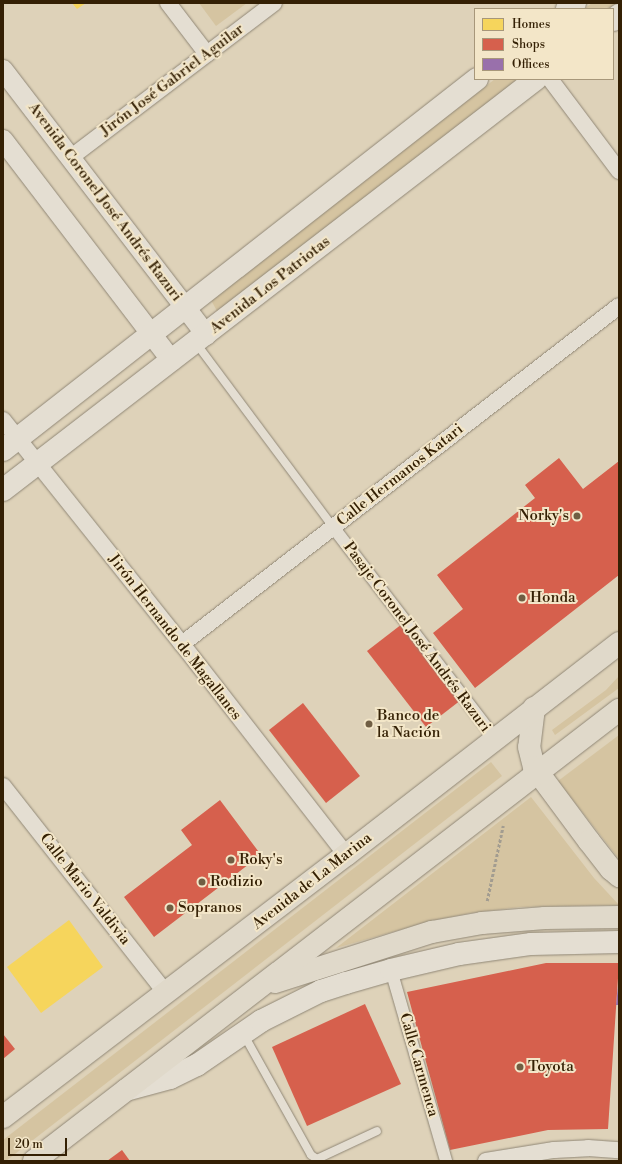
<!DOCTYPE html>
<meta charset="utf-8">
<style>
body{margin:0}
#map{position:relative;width:622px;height:1164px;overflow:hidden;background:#ded2b9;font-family:"Libre Bodoni",serif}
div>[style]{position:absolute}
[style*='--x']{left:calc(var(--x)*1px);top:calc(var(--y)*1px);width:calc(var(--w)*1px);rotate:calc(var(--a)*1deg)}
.green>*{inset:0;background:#d5c4a1}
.homes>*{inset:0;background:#f6d55c}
.shops>*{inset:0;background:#d6604d}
.offices>*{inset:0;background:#9970ab}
.path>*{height:2.5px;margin-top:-1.25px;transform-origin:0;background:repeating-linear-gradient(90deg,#a29c90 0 3px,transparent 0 5px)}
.roads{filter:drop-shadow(0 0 1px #908776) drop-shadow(0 0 1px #908776)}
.service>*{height:8px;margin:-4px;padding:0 4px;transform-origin:4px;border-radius:4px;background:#e4ded2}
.pedestrian>*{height:12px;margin:-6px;padding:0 6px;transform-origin:6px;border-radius:6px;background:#e4ded2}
.minor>*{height:16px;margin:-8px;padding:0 8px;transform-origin:8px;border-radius:8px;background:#e4ded2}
.tertiary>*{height:20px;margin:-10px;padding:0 10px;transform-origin:10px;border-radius:10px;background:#e4ded2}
.secondary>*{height:22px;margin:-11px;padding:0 11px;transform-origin:11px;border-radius:11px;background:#e4ded2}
.primary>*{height:22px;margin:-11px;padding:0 11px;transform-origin:11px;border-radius:11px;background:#e0d9ca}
.dots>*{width:11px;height:11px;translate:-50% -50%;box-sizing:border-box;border:2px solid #f3e6c8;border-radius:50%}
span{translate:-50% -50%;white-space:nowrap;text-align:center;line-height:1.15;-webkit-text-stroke:4px #f3e6c8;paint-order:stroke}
.street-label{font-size:15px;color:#342004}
.poi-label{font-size:15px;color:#342004}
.right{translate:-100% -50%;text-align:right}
.left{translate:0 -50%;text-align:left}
.frame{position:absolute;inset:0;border:4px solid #342004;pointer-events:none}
.legend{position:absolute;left:474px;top:8px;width:140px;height:72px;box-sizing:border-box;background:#f3e6c8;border:1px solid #a7977a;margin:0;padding:5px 7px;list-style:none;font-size:12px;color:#342004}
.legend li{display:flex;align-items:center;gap:8px;height:20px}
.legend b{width:20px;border:1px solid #a7977a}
.scale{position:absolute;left:8px;top:1138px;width:59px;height:18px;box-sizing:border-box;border:2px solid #342004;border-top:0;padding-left:5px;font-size:12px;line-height:14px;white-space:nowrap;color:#342004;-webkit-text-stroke:3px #f3e6c8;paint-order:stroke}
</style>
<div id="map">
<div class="green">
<i style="clip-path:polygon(199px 3px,247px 3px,216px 26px)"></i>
<i style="clip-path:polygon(592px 3px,619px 3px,619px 7px,584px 9px)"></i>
<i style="clip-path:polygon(495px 79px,525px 79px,218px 313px,211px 300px)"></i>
<i style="clip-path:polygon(619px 676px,619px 688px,555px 735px,552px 730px,606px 690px)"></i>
<i style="clip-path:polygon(619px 735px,619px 859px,558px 781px)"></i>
<i style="clip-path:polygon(491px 762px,502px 776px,6px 1161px,3px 1161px,3px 1140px)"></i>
<i style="clip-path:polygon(531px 797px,594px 878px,619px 905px,521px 907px,471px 913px,431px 921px,336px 948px)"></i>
</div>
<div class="homes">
<i style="clip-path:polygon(72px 3px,86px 3px,77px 9px)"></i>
<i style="clip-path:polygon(69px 920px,103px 967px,41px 1013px,7px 967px)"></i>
</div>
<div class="shops">
<i style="clip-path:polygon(559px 458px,583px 489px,619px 461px,619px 575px,475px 688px,433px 633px,463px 609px,437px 575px,535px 498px,525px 485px)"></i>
<i style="clip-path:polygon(402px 624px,461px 700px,426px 727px,367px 651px)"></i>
<i style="clip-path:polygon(303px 703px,360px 776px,326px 803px,269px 730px)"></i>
<i style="clip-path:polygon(220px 800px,261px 855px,154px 937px,124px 897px,192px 845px,181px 830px)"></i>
<i style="clip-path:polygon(546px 963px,619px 963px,608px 1129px,548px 1130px,450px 1150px,407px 992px)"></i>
<i style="clip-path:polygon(365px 1004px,401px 1084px,307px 1126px,272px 1047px)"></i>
<i style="clip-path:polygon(3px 1034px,15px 1049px,3px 1059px)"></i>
<i style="clip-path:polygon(122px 1150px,130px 1161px,107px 1161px)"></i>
</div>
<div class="offices">
<i style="clip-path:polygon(618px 986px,619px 986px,619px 1005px,616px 1005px)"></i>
</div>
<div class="path">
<i style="--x:487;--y:901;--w:77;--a:-78"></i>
</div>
<div class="roads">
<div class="service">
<i style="--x:196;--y:343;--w:229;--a:53.3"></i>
<i style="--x:244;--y:1035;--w:137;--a:60.8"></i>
<i style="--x:311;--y:1155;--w:7;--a:34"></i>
<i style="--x:317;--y:1159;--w:66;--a:-25"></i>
</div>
<div class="pedestrian">
<i style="--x:333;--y:527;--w:266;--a:52.5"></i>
<i style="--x:391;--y:970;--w:199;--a:73.9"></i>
</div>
<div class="minor">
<i style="--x:168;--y:3;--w:64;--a:52.6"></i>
<i style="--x:550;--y:79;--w:115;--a:53.1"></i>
<i style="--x:70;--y:158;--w:256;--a:-37.2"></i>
<i style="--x:3;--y:420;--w:287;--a:51.4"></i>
<i style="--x:182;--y:644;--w:267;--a:52.1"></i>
<i style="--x:182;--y:644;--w:552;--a:-37.72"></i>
<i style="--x:3;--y:786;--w:263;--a:51.8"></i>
<i style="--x:486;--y:1161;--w:69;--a:-9.2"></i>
<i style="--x:554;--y:1150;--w:34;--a:-3"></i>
<i style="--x:588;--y:1148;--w:31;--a:4"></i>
</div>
<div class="tertiary">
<i style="--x:3;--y:70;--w:334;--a:52.5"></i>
<i style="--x:3;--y:140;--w:278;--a:52.6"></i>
</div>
<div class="secondary">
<i style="--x:567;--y:9;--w:10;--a:-37"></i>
<i style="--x:613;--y:20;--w:8;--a:-40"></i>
<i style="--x:3;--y:450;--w:602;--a:-38.05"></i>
<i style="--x:3;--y:490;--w:673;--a:-37.64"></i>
<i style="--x:126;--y:1090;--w:46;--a:-15.3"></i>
<i style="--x:170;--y:1078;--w:30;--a:-26"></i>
<i style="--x:197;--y:1065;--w:78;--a:-34.5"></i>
<i style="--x:261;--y:1021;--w:67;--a:-26.6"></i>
<i style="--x:321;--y:991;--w:26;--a:-18"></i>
<i style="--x:346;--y:983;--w:47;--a:-16.1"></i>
<i style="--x:391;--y:970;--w:70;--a:-13.2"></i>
<i style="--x:459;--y:954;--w:73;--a:-7.9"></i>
<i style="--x:531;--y:944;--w:88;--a:-1.3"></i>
</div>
<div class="primary">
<i style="--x:534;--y:708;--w:39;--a:97"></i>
<i style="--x:529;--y:747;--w:21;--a:76"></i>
<i style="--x:534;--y:767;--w:92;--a:53.4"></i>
<i style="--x:589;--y:841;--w:36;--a:52"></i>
<i style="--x:611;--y:869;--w:11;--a:41"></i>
<i style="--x:275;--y:982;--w:165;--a:-17.7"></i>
<i style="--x:432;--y:932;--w:51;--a:-10.2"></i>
<i style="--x:482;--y:923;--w:63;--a:-4.5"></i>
<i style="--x:545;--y:918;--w:74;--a:-0.8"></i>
<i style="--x:3;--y:1117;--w:432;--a:-37.4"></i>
<i style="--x:346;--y:855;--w:346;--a:-37.8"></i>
<i style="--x:34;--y:1161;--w:739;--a:-37.63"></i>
</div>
</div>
<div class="dots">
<i style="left:577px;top:516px;background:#705e43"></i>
<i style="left:522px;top:598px;background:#705e43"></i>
<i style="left:369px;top:724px;background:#705e43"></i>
<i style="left:231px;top:860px;background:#705e43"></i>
<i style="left:202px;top:882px;background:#705e43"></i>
<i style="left:170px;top:908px;background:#705e43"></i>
<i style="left:520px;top:1067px;background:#705e43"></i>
</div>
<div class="street-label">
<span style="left:172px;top:80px;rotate:-37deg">Jirón José Gabriel Aguilar</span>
<span style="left:105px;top:202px;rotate:53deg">Avenida Coronel José Andrés Razuri</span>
<span style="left:270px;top:285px;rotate:-38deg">Avenida Los Patriotas</span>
<span style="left:400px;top:475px;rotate:-38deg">Calle Hermanos Katari</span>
<span style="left:175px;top:637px;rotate:52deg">Jirón Hernando de Magallanes</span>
<span style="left:417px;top:637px;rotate:53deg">Pasaje Coronel José Andrés Razuri</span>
<span style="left:312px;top:881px;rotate:-38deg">Avenida de La Marina</span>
<span style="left:85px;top:889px;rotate:52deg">Calle Mario Valdivia</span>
<span style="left:419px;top:1065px;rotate:74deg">Calle Carmenca</span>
</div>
<div class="poi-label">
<span class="right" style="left:569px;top:516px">Norky's</span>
<span class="left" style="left:530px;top:598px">Honda</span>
<span class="left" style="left:377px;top:724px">Banco de<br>la Nación</span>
<span class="left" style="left:239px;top:860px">Roky's</span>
<span class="left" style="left:210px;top:882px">Rodizio</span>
<span class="left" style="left:178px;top:908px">Sopranos</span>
<span class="left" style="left:528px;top:1067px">Toyota</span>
</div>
<div class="frame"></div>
<ul class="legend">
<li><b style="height:11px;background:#f6d55c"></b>Homes</li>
<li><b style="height:11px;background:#d6604d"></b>Shops</li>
<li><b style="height:11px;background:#9970ab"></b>Offices</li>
</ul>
<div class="scale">20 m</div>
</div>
